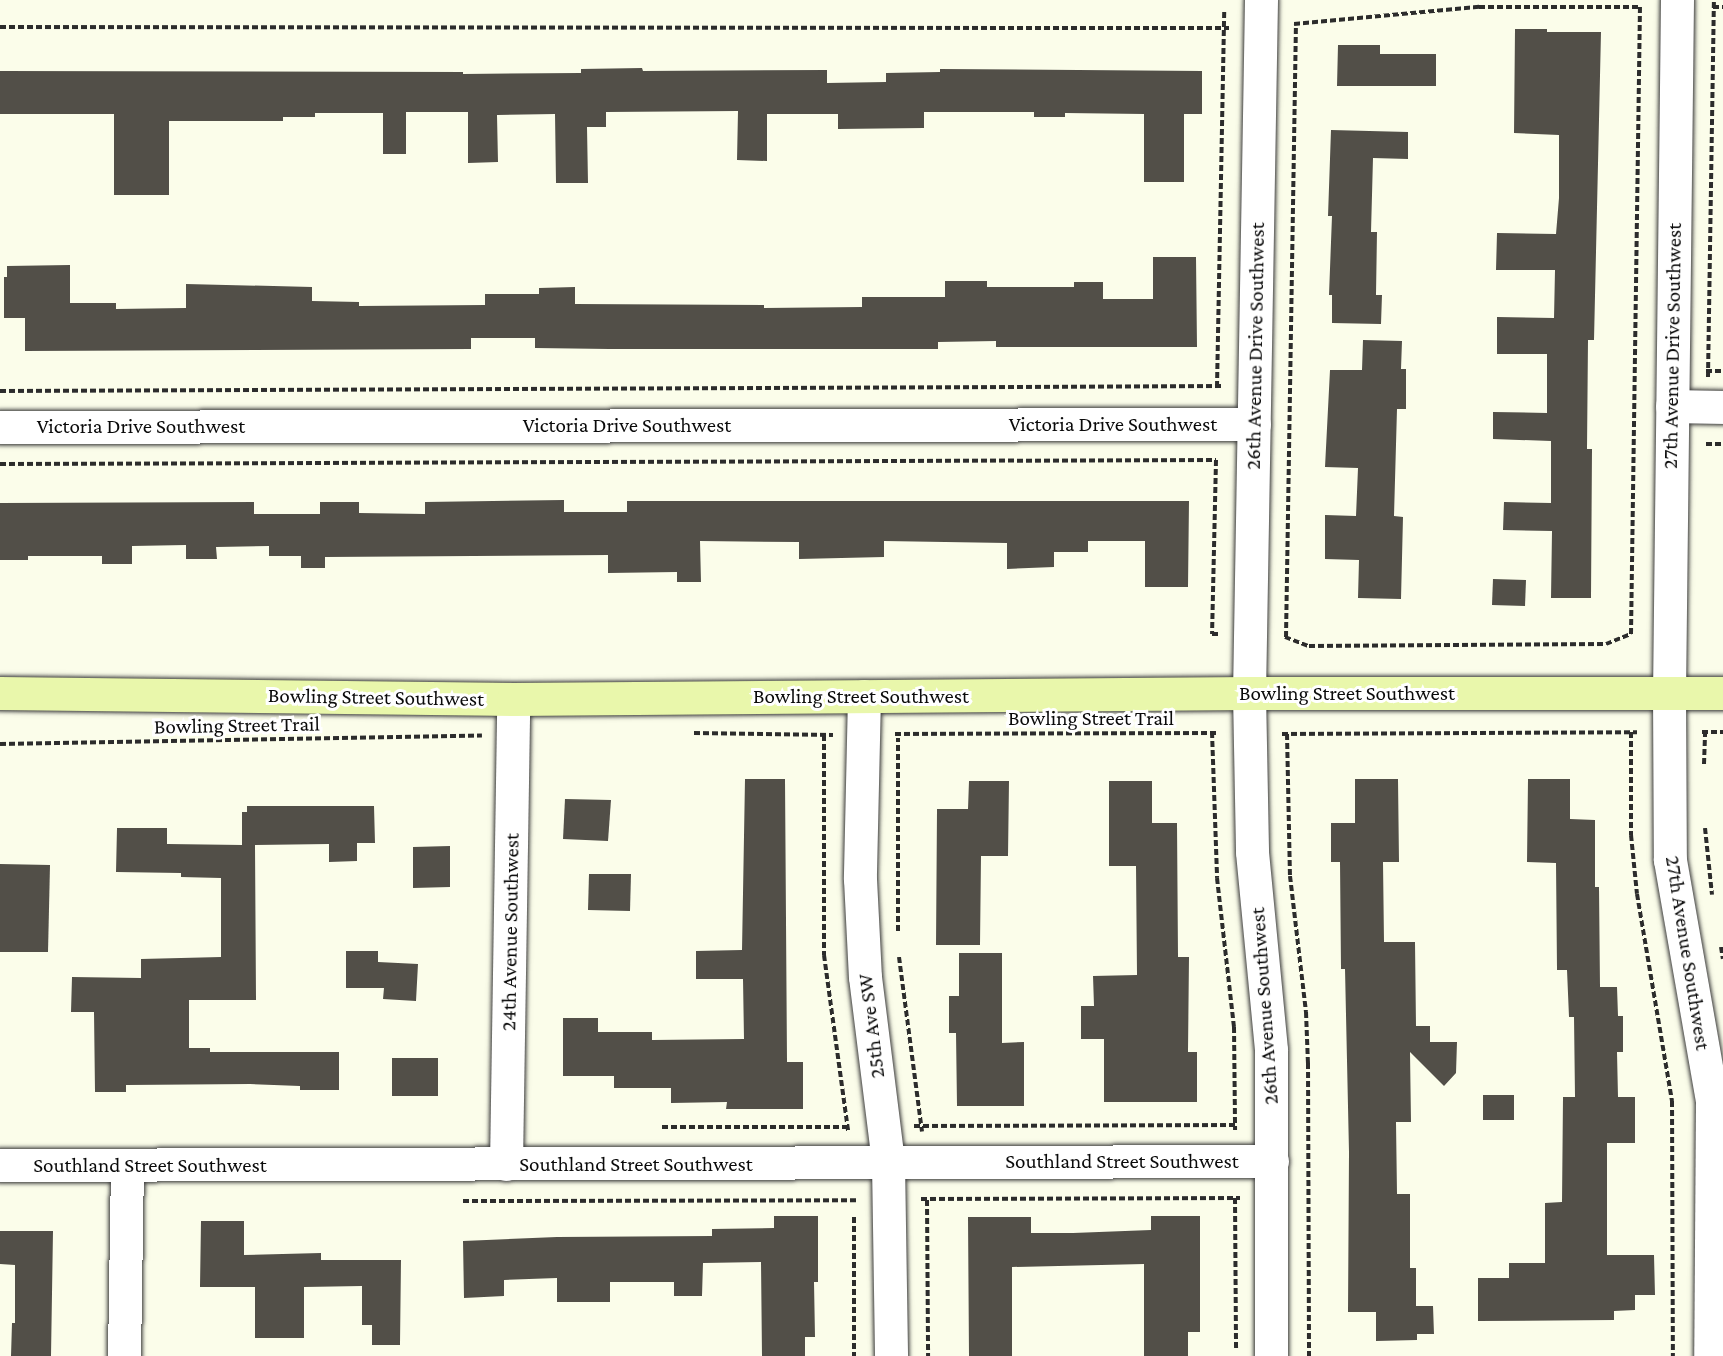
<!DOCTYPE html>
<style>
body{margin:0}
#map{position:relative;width:1723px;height:1356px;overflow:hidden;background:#fbfdea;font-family:"Crimson Pro",serif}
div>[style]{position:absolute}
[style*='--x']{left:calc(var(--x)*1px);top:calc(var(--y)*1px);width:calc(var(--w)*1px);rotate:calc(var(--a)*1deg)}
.building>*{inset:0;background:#524f48}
.path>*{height:4px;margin-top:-2px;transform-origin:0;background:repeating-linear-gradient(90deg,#2c2c2c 0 6px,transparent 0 9px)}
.roads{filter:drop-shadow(0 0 2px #3d3d3d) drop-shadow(0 0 2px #3d3d3d)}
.minor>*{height:33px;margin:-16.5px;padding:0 16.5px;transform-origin:16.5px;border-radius:16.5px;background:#fff}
.secondary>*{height:33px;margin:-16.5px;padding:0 16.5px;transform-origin:16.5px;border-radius:16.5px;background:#e9f7ab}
span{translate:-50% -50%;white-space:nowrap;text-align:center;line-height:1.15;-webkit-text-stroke:6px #fff;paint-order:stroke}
.street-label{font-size:21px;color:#0a0a0a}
</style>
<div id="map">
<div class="building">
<i style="clip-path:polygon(1515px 29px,1547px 29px,1547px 32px,1601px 32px,1594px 340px,1588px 340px,1587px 449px,1592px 449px,1591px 598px,1551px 598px,1552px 531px,1503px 530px,1504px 502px,1551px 503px,1551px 441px,1493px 439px,1493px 412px,1547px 413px,1547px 354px,1497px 354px,1497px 317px,1554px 318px,1555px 270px,1496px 270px,1497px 233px,1556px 234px,1559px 198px,1559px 135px,1514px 133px)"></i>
<i style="clip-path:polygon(1338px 45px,1380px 45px,1380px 54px,1436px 54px,1436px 86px,1337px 86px)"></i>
<i style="clip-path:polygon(642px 68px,643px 71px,827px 70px,827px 83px,886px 82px,886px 73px,940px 72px,940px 69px,1202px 71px,1202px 114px,1184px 114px,1184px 182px,1144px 182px,1144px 114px,1065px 113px,1065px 117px,1034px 117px,1034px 112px,924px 112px,924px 128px,838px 129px,838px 114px,767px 114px,767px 161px,737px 160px,738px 111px,606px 112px,606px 127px,587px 127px,588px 183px,556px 183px,555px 114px,497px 115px,498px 162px,468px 163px,468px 112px,406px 112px,406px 154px,383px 154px,383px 113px,315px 113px,315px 117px,283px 117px,283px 121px,169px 121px,169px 195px,114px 195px,114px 114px,0 114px,0 71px,463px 72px,463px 74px,581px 73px,581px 69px)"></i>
<i style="clip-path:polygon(1331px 130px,1408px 132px,1408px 159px,1373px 158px,1371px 232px,1377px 232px,1376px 295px,1382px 295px,1381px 324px,1332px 323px,1332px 295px,1329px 295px,1332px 216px,1328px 216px)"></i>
<i style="clip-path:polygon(1153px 257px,1196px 257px,1197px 347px,996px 347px,996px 341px,938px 342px,938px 349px,609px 349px,535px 348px,535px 338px,471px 338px,471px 349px,25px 351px,25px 318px,4px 318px,4px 277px,7px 277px,7px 266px,70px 265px,70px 303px,116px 303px,116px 309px,186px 308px,186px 284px,312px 287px,312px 301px,359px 302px,359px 306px,485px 305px,485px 294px,539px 294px,539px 288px,575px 287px,575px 304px,764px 305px,764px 308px,862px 307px,862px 297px,945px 297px,945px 281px,987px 281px,987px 287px,1074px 287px,1074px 282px,1103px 282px,1103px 299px,1153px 299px)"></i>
<i style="clip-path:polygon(1363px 340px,1402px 341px,1401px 369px,1406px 369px,1406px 409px,1397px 409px,1394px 516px,1403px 517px,1401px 599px,1358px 598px,1359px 560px,1325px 559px,1325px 515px,1356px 516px,1358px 468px,1325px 467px,1330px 370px,1362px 370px)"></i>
<i style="clip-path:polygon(564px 500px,564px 512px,627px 512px,627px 501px,1189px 501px,1188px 587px,1145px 587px,1145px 541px,1088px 541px,1088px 552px,1054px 552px,1054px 567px,1007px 569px,1007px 543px,884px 541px,884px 557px,799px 559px,799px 542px,700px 541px,701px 582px,677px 582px,677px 572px,608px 573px,608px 555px,325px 557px,325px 568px,301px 568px,301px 556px,269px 556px,269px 546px,216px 547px,217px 559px,186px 559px,186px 545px,132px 546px,132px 564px,102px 564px,102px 556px,28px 556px,28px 560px,0 560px,0 503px,254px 502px,254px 514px,320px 514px,320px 502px,359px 502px,359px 513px,425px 514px,425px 502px)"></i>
<i style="clip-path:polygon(1493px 579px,1526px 580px,1525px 606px,1492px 605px)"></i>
<i style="clip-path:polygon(745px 779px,785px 779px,787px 1062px,803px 1062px,803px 1109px,726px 1109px,727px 1102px,671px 1103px,671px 1088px,614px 1088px,614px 1076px,563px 1076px,563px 1018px,598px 1018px,598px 1032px,652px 1032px,652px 1040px,744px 1039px,743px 979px,696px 979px,696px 951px,742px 950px)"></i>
<i style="clip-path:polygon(1355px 779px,1398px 779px,1399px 862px,1383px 862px,1384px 942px,1415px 942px,1416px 1026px,1430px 1026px,1430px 1042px,1457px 1042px,1456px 1073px,1444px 1086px,1410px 1052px,1411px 1122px,1396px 1122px,1397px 1194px,1410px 1194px,1410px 1268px,1416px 1268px,1416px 1306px,1433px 1306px,1434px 1334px,1417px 1334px,1417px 1340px,1376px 1341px,1376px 1312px,1348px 1312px,1349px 1152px,1345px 969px,1341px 969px,1340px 862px,1331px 862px,1331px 823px,1355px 823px)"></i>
<i style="clip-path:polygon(1528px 779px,1570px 779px,1570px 819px,1595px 820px,1595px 887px,1599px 887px,1600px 987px,1617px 987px,1618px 1016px,1623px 1016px,1623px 1052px,1617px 1052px,1618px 1097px,1635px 1097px,1635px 1143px,1607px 1143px,1607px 1255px,1654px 1255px,1655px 1295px,1635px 1295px,1635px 1310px,1614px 1311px,1614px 1320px,1478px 1321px,1478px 1278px,1509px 1278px,1509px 1263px,1545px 1263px,1545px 1203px,1562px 1202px,1563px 1097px,1575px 1097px,1574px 1017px,1569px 1017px,1567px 970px,1557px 970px,1556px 863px,1527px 862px)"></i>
<i style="clip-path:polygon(969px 781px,1009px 781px,1008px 856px,981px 856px,980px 945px,936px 945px,937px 809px,968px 809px)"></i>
<i style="clip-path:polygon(1109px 781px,1152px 781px,1152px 823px,1177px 823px,1178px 957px,1189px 957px,1188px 1052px,1197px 1052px,1197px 1102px,1104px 1102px,1104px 1039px,1081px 1039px,1081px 1006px,1094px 1006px,1093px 976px,1137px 975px,1136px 866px,1109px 866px)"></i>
<i style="clip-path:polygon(565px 799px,611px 800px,608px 841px,563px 839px)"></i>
<i style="clip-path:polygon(247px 806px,374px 806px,375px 843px,357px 843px,357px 861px,329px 862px,329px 844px,255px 845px,256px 1000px,189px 1000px,189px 1048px,210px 1048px,210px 1052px,339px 1052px,339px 1090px,300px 1090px,300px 1086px,250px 1084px,126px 1085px,126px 1092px,95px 1092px,94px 1012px,71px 1012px,72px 977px,141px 978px,141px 959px,221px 957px,221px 878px,181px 877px,181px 873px,116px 872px,117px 828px,167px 828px,167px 844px,242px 845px,242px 812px,247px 812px)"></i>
<i style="clip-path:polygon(450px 846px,450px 887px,413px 888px,413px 847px)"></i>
<i style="clip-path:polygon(0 864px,50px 865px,48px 952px,0 952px)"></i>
<i style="clip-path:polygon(589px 874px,631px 874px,630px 911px,588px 910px)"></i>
<i style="clip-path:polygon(346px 951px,378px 951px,378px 962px,418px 964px,416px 1001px,383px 999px,384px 988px,346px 988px)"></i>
<i style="clip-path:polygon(959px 953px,1002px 953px,1002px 1043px,1024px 1042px,1024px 1106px,957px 1106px,956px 1033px,949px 1033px,949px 996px,959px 996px)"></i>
<i style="clip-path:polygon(392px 1058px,438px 1058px,438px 1096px,392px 1096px)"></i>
<i style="clip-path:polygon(1483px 1095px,1514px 1095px,1514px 1120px,1483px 1120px)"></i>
<i style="clip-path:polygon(774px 1216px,818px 1216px,818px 1282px,814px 1282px,815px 1337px,805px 1337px,805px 1356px,762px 1356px,761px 1262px,703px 1263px,702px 1296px,674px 1296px,674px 1282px,610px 1282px,610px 1302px,557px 1302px,557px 1278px,504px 1280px,504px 1296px,464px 1298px,463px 1241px,557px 1237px,712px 1236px,712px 1229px,774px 1228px)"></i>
<i style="clip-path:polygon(1151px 1216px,1200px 1216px,1200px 1332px,1188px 1332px,1188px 1356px,1144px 1356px,1144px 1264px,1012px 1267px,1012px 1356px,969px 1356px,968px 1217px,1031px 1217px,1031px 1233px,1073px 1233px,1151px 1230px)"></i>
<i style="clip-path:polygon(201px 1221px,244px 1221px,244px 1255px,321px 1253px,321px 1260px,401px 1260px,400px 1345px,372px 1345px,372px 1325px,362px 1325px,362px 1286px,304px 1287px,304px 1338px,255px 1338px,255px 1287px,200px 1287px)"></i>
<i style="clip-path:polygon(0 1231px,53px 1231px,51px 1356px,11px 1356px,12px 1323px,15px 1323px,15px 1265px,0 1264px)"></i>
</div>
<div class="path">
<i style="--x:1713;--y:7;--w:10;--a:0"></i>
<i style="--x:1294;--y:24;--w:186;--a:-5.3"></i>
<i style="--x:1479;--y:7;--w:161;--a:0"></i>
<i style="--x:0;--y:27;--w:1229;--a:0.05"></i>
<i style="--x:1706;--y:371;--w:17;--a:0"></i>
<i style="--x:1708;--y:377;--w:377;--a:-89.1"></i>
<i style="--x:1217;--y:387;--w:376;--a:-88.9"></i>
<i style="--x:0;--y:391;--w:1223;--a:-0.23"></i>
<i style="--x:1706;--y:444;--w:17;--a:0"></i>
<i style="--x:1216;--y:460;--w:174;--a:91.3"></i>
<i style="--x:1212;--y:634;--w:8;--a:0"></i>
<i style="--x:0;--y:464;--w:1216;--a:-0.19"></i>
<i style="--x:1631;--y:634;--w:627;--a:-89.18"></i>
<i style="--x:1285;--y:637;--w:26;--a:21"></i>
<i style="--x:1309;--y:646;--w:297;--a:-0.4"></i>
<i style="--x:1606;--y:644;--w:27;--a:-22"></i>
<i style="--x:1286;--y:637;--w:613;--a:-89.07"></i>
<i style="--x:1212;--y:732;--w:146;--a:88"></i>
<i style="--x:1217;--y:878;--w:150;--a:83.5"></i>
<i style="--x:1234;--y:1027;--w:103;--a:89.4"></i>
<i style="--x:1631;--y:732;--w:103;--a:90"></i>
<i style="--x:1631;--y:835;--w:59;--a:84.2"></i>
<i style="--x:1637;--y:894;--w:210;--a:80.4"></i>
<i style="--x:1672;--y:1101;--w:255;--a:89.8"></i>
<i style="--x:1702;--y:732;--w:21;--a:0"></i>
<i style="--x:694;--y:733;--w:139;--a:0.8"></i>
<i style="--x:895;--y:734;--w:322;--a:-0.2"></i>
<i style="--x:1282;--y:734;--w:355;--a:-0.3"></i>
<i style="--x:1287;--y:734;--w:142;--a:88.8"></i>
<i style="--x:1290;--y:876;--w:137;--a:83.3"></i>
<i style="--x:1306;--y:1012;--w:51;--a:87.8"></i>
<i style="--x:1308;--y:1063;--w:293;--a:89.8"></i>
<i style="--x:824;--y:735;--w:220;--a:90"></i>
<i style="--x:824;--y:955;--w:178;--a:82.2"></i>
<i style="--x:0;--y:744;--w:482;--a:-1"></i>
<i style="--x:1704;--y:764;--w:32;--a:-88"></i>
<i style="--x:1705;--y:828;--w:67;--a:84"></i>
<i style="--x:898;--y:931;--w:193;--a:-90"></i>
<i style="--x:1721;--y:947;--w:12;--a:81"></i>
<i style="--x:899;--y:957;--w:176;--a:82.5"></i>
<i style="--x:914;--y:1126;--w:322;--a:-0.2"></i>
<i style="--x:662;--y:1127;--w:186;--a:0"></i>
<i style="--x:1235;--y:1198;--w:151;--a:89.6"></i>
<i style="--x:921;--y:1199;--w:319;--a:-0.2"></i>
<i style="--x:927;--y:1200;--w:156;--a:89.6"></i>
<i style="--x:463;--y:1201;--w:395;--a:-0.1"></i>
<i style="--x:854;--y:1217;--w:139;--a:90"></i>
</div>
<div class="roads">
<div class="minor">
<i style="--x:1261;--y:0;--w:693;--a:90.99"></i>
<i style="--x:1249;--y:693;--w:159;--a:88.9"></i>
<i style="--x:1252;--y:852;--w:199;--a:84.5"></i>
<i style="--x:1271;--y:1050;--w:306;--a:90"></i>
<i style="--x:1677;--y:0;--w:693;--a:90.66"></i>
<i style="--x:1669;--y:693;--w:167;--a:89.7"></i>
<i style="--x:1670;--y:860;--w:244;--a:80.1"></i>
<i style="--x:1712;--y:1100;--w:256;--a:90.4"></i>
<i style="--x:1672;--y:406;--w:51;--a:1.1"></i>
<i style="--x:0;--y:427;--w:1254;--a:-0.14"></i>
<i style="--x:864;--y:696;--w:183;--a:91.3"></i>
<i style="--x:860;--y:879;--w:98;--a:87.1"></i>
<i style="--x:865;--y:977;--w:186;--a:82.9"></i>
<i style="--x:888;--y:1162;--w:194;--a:89.1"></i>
<i style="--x:506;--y:1164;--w:465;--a:-89.1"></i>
<i style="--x:0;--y:1165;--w:1272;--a:-0.18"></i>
<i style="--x:124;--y:1356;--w:191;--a:-89.1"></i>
</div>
<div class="secondary">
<i style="--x:0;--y:693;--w:513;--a:0.67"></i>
<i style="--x:513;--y:699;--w:736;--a:-0.47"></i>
<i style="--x:1249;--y:693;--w:474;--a:0"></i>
</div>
</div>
<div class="street-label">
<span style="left:1255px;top:346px;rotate:-89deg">26th Avenue Drive Southwest</span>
<span style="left:1672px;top:346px;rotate:-89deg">27th Avenue Drive Southwest</span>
<span style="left:1113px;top:424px">Victoria Drive Southwest</span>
<span style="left:627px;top:425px">Victoria Drive Southwest</span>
<span style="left:141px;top:426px">Victoria Drive Southwest</span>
<span style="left:1347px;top:693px">Bowling Street Southwest</span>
<span style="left:861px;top:696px">Bowling Street Southwest</span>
<span style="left:376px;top:697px;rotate:1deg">Bowling Street Southwest</span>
<span style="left:1091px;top:718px">Bowling Street Trail</span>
<span style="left:237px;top:725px;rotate:-1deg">Bowling Street Trail</span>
<span style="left:510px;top:932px;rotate:-89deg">24th Avenue Southwest</span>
<span style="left:1688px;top:953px;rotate:81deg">27th Avenue Southwest</span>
<span style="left:1264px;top:1006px;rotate:-94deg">26th Avenue Southwest</span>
<span style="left:871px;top:1026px;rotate:-97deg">25th Ave SW</span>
<span style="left:1122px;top:1161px">Southland Street Southwest</span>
<span style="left:636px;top:1164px">Southland Street Southwest</span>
<span style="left:150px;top:1165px">Southland Street Southwest</span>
</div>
</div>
